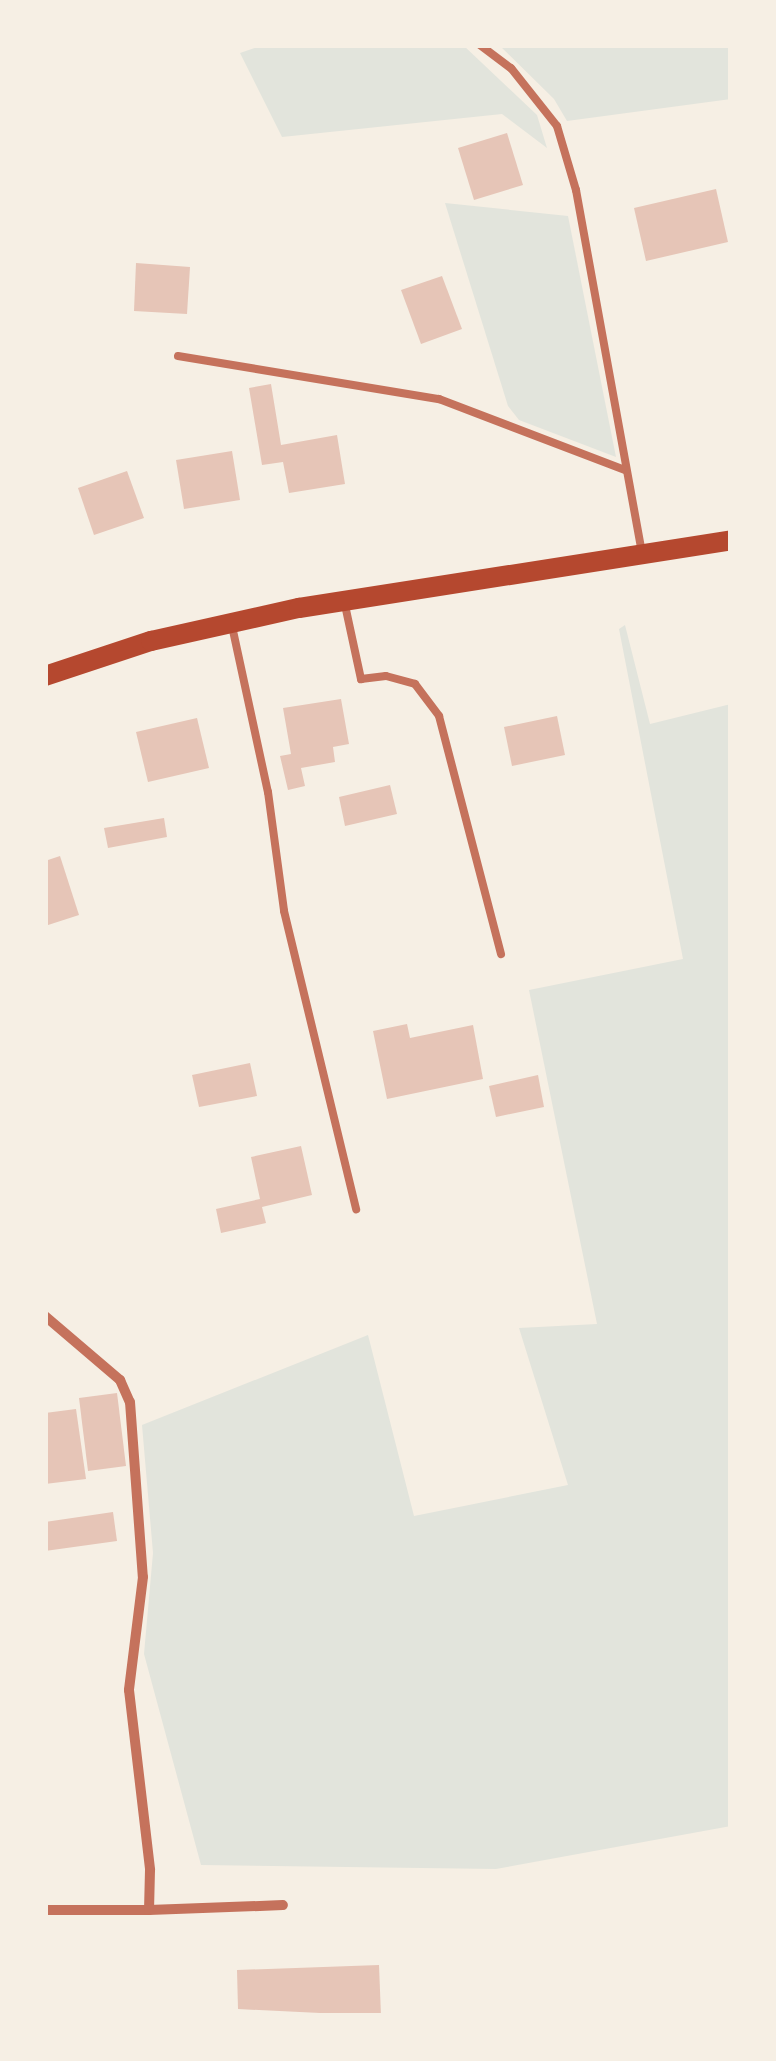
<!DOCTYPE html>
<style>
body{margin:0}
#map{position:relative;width:776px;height:2061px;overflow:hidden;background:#f6efe4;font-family:Lora,serif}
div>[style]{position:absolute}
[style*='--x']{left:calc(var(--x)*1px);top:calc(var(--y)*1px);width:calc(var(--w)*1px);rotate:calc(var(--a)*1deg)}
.green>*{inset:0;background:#e2e4dc}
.building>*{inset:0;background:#e6c5b7}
.service>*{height:8px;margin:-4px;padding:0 4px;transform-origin:4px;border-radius:4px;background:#c5725c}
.minor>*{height:10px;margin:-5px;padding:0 5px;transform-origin:5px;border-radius:5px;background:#c5725c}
.secondary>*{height:20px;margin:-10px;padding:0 10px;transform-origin:10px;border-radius:10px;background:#b5482f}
span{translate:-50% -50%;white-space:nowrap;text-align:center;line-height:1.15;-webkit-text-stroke:8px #f6efe4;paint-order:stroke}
.frame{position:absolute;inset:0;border:48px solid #f6efe4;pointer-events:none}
</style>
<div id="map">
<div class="green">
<i style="clip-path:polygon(263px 45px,463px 45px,537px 115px,547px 148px,502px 114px,282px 137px,240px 53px)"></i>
<i style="clip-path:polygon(499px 45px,731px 45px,731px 99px,567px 121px,554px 99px)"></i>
<i style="clip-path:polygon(445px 203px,568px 216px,616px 457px,519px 420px,508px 406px)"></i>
<i style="clip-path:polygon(625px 625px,650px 724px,731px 704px,731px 1826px,496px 1869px,201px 1865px,144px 1654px,153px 1553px,142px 1425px,368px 1335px,414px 1516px,568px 1485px,519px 1328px,597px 1324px,529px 990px,683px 959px,619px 629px)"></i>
</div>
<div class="building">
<i style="clip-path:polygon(507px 133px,523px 185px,474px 200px,458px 148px)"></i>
<i style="clip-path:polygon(716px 189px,728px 242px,646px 261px,634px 208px)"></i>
<i style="clip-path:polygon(136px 263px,190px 267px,187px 314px,134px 311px)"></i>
<i style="clip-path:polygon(442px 276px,462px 329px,421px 344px,401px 290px)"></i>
<i style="clip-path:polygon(271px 384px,281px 445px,337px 435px,345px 484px,289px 493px,283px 462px,262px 465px,249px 388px)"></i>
<i style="clip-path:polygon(232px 451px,240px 500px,184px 509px,176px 460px)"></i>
<i style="clip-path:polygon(127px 471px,144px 518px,94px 535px,78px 488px)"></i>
<i style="clip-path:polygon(341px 699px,349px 744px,333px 747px,335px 762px,301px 768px,305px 786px,288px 790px,280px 756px,291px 754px,283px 708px)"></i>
<i style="clip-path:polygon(557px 716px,565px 755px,512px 766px,504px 727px)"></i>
<i style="clip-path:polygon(197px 718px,209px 768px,148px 782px,136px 732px)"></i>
<i style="clip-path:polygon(390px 785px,397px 814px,345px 826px,339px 797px)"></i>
<i style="clip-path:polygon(164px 818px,167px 837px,108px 848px,104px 828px)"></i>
<i style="clip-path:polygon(60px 856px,79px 915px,45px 926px,45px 861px)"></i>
<i style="clip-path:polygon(407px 1024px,410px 1038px,473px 1025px,483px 1079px,387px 1099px,373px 1031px)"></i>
<i style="clip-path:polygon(250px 1063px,257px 1096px,199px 1107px,192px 1075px)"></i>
<i style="clip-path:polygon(538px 1075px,544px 1107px,496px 1117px,489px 1086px)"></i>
<i style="clip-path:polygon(301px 1146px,312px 1195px,262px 1207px,266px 1223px,221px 1233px,216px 1209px,260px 1199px,251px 1157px)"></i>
<i style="clip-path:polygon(117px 1393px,126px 1466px,88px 1471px,79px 1398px)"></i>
<i style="clip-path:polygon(76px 1409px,86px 1479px,45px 1484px,45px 1413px)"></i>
<i style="clip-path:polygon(113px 1512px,117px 1541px,45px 1551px,45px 1522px)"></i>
<i style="clip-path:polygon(379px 1965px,381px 2016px,238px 2009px,237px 1970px)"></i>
</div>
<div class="service">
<i style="--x:480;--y:45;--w:39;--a:37"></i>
<i style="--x:511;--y:68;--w:74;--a:51.6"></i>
<i style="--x:557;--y:126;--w:67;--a:73.5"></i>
<i style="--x:576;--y:190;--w:369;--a:79.7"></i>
<i style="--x:178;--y:356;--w:265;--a:9.4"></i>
<i style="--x:439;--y:399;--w:199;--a:20.9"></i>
<i style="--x:345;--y:605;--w:76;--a:77.8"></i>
<i style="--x:361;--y:679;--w:25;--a:-7"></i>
<i style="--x:386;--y:676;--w:30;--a:15"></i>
<i style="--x:415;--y:684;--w:40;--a:53"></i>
<i style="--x:439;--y:716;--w:246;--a:75.4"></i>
<i style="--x:232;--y:626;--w:170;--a:77.8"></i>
<i style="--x:268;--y:792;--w:120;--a:82.3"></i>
<i style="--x:284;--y:911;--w:307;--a:76.4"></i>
</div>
<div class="minor">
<i style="--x:45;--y:1316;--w:99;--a:40.5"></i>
<i style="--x:120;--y:1380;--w:24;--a:66"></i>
<i style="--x:130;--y:1402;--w:175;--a:85.8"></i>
<i style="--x:143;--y:1577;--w:114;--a:97.1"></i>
<i style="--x:129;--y:1690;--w:181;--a:83.3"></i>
<i style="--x:150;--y:1870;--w:40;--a:91.4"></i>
<i style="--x:149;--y:1910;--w:104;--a:180"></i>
<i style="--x:149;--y:1910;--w:134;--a:-2.1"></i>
</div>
<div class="secondary">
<i style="--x:45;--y:676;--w:112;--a:-18.3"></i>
<i style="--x:151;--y:641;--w:152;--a:-12.6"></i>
<i style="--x:299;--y:608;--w:437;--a:-8.9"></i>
</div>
<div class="frame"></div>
</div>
